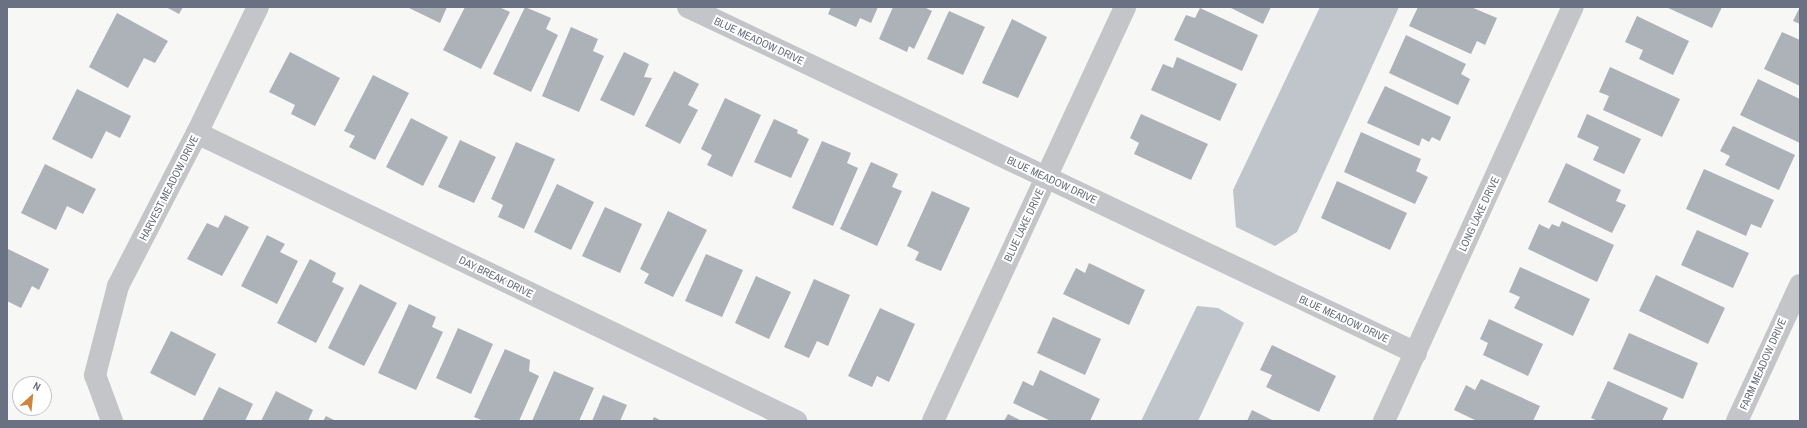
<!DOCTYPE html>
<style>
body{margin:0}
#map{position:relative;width:1807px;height:428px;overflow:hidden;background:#f7f7f5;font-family:"Archivo Narrow",sans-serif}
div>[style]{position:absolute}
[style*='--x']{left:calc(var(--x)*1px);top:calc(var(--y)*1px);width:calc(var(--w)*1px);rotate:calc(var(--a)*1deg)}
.water>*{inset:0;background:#c0c5cb}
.building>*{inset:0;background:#adb1b8}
.street>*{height:22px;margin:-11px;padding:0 11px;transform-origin:11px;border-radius:11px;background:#c4c5c9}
span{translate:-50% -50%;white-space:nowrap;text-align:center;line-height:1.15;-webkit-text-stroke:4px #fff;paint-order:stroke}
.street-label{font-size:11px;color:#6a7182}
.frame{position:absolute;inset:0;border:8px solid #6a7182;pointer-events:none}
.north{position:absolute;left:12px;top:376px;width:40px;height:40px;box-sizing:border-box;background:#fff;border:1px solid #c3c6cd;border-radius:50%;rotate:27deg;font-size:11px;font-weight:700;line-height:16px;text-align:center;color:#6a7182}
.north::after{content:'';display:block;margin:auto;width:14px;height:18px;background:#cf853d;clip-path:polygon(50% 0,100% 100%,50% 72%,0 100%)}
</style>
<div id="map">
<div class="water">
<i style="clip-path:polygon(1320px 7px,1399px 7px,1297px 232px,1275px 246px,1236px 227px,1233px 190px)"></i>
<i style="clip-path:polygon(1197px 306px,1218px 308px,1244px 323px,1198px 421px,1141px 421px)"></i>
</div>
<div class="building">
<i style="clip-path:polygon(166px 7px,183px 7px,179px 14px)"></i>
<i style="clip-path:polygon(407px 7px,447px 7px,440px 23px)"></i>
<i style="clip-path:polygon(465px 7px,499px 7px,510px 12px,481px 69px,443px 50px)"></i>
<i style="clip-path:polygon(525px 7px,551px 18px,546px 29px,558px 35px,531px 92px,493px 74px)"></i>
<i style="clip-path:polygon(831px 7px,878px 7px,871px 23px,860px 18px,856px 27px,828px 14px)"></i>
<i style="clip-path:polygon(893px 7px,924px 7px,932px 11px,914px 49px,909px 46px,907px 52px,879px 39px)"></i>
<i style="clip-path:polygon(1229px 7px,1271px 7px,1263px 24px)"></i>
<i style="clip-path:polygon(1418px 7px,1471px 7px,1497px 18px,1485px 45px,1477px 41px,1471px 54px,1409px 26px)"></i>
<i style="clip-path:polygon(1666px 7px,1722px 7px,1712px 28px)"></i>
<i style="clip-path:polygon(1800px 7px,1800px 24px,1793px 21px)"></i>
<i style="clip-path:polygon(1200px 8px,1258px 35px,1242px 71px,1174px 40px,1186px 15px,1195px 18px)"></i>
<i style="clip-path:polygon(949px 11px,985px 27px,963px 75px,927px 59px)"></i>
<i style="clip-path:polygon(117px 13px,168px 41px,155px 63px,144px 58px,128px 88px,89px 67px)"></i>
<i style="clip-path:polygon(1637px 16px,1689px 41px,1673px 75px,1639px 59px,1643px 50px,1625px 42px)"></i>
<i style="clip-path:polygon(1012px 19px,1047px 37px,1018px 98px,982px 83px)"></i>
<i style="clip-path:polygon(571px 27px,598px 39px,593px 51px,604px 56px,579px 112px,542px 96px)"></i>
<i style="clip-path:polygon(1782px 32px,1800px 40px,1800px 86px,1764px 69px)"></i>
<i style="clip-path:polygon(1406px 35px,1466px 64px,1461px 74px,1470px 79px,1458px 105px,1389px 73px)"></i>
<i style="clip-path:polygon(290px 52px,340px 78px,315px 126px,291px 114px,295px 105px,269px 92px)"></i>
<i style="clip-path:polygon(624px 52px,649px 64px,644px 77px,652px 78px,634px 116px,600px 100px)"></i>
<i style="clip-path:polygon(1177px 57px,1237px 84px,1220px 121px,1151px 90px,1163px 64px,1173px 68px)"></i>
<i style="clip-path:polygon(1610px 67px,1680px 99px,1662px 137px,1603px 110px,1609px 96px,1599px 92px)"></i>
<i style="clip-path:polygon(674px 71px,699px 84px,688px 105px,698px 110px,680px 144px,645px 126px)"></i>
<i style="clip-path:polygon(373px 75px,409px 93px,375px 160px,349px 147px,355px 136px,344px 131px)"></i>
<i style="clip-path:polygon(1758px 79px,1800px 99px,1800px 143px,1740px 115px)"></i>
<i style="clip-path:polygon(1385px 86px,1451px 117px,1440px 141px,1432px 137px,1429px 142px,1422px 138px,1419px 146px,1367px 123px)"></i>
<i style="clip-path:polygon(77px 89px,131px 116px,120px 138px,106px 131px,92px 159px,52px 139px)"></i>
<i style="clip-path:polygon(725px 98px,761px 115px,732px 177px,707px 165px,712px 155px,701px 149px)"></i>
<i style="clip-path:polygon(1141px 114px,1208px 144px,1191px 180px,1134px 154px,1139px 143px,1130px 138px)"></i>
<i style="clip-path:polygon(1587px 114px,1641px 139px,1624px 174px,1593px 160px,1599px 147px,1577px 137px)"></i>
<i style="clip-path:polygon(411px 118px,448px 137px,423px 186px,386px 167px)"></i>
<i style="clip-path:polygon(774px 119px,798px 130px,797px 133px,809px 139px,791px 178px,754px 162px)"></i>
<i style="clip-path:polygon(1733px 126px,1795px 155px,1779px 190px,1725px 165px,1730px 156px,1720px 151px)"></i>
<i style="clip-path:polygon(1361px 132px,1421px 159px,1416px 171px,1428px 177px,1415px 204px,1344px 172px)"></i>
<i style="clip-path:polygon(460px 140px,496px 157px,474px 203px,438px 187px)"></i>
<i style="clip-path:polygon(822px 141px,851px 153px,847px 163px,858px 168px,833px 226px,792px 208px)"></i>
<i style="clip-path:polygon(516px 142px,555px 159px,524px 229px,498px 217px,503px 205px,491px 199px)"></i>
<i style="clip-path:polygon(871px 162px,898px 174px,892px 187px,902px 191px,877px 246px,840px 229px)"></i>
<i style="clip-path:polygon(1566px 163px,1621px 190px,1616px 201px,1626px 205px,1612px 233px,1548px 202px)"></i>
<i style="clip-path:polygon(45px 164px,96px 189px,83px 214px,67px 206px,56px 230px,21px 213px)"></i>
<i style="clip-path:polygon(1704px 169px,1774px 200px,1761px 228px,1751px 224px,1746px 236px,1686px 209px)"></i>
<i style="clip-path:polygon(1337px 181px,1407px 213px,1390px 250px,1321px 218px)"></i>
<i style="clip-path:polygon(557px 184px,594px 202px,571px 250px,534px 232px)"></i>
<i style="clip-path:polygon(932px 191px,970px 208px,941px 271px,915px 260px,919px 252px,907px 246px)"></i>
<i style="clip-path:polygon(605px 207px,642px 224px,620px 273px,582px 256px)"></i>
<i style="clip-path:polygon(668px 211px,707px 230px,673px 297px,644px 283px,649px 274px,640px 269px)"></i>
<i style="clip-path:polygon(225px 215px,249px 227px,222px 276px,187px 259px,207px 223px,218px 228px)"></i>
<i style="clip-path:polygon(1562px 221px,1614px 245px,1597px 282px,1528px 249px,1539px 224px,1549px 229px,1552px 224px,1559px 227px)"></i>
<i style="clip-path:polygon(1697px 230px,1749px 253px,1733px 288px,1681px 265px)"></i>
<i style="clip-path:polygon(267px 235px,285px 244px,280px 252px,298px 261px,277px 304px,241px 286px)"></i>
<i style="clip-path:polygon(8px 249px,49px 269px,39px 290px,32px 286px,21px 308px,7px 301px)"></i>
<i style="clip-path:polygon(706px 254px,743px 270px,722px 317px,685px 301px)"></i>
<i style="clip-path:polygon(310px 259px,336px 273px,332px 282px,344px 288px,316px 343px,277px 323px)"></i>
<i style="clip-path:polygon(1089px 263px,1145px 290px,1129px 325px,1063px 294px,1076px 268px,1085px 273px)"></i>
<i style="clip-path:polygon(1520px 267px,1590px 299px,1573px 336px,1514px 308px,1520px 297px,1509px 292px)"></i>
<i style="clip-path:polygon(1656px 275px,1725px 308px,1708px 344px,1639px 311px)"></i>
<i style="clip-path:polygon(756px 276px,791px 292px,769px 339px,735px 323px)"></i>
<i style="clip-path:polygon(814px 279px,850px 295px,828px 346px,817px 341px,809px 358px,784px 347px)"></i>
<i style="clip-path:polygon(360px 284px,397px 303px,364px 366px,328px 348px)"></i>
<i style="clip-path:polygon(409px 304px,436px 317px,432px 327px,443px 332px,416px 390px,378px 373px)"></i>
<i style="clip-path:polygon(880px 308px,915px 324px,889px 382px,877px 376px,872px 387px,848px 376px)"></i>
<i style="clip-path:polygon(1053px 317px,1101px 339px,1085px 375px,1037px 353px)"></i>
<i style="clip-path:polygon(1489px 319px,1543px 344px,1528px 376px,1483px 355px,1488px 343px,1480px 339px)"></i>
<i style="clip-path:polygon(458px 328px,493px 344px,471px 394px,436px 378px)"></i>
<i style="clip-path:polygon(171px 331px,216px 354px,195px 396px,150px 373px)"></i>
<i style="clip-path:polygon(1629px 333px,1698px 363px,1683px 399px,1613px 369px)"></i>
<i style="clip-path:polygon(1272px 345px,1336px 376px,1319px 412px,1266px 387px,1272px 375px,1260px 370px)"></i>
<i style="clip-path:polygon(505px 349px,530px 360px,529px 371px,539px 376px,519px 421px,484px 421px,474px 417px)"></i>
<i style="clip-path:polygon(1040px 370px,1100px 399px,1090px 421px,1051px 421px,1013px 403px,1023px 381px,1033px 386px)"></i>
<i style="clip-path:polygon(554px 371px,594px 388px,579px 421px,532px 421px)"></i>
<i style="clip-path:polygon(1481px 379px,1540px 406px,1533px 421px,1477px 421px,1454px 410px,1466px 385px,1475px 390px)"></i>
<i style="clip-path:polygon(1608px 381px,1668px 408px,1662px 421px,1598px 421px,1591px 418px)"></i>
<i style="clip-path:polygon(219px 387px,253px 404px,245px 421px,202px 421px)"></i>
<i style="clip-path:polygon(276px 391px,313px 410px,308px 421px,261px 421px)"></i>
<i style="clip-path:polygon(603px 395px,627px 405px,620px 421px,592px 421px)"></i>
<i style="clip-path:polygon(1252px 410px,1274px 421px,1247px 421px)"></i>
<i style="clip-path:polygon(1008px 414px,1022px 421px,1004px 421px)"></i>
<i style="clip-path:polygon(326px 416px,336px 421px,323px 421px)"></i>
<i style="clip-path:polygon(654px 417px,662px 421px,652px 421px)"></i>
</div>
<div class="street">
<i style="--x:688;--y:7;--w:806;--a:25.42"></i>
<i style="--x:197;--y:133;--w:665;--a:25.68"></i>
<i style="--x:112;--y:421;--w:49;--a:-110.3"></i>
<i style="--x:95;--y:375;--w:92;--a:-75.5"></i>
<i style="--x:118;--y:286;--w:172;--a:-62.7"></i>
<i style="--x:197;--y:133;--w:140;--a:-64.2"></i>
<i style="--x:933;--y:421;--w:456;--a:-65.1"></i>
<i style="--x:1384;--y:421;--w:455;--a:-65.5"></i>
<i style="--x:1737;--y:421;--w:150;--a:-65.1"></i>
</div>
<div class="street-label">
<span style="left:759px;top:41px;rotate:25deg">BLUE MEADOW DRIVE</span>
<span style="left:1052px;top:180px;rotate:25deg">BLUE MEADOW DRIVE</span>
<span style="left:169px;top:188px;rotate:-63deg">HARVEST MEADOW DRIVE</span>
<span style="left:1479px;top:214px;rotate:-65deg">LONG LAKE DRIVE</span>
<span style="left:1024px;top:225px;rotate:-65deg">BLUE LAKE DRIVE</span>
<span style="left:496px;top:277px;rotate:26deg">DAY BREAK DRIVE</span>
<span style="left:1344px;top:319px;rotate:25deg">BLUE MEADOW DRIVE</span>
<span style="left:1763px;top:364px;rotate:-66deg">FARM MEADOW DRIVE</span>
</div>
<div class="frame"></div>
<div class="north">N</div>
</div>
